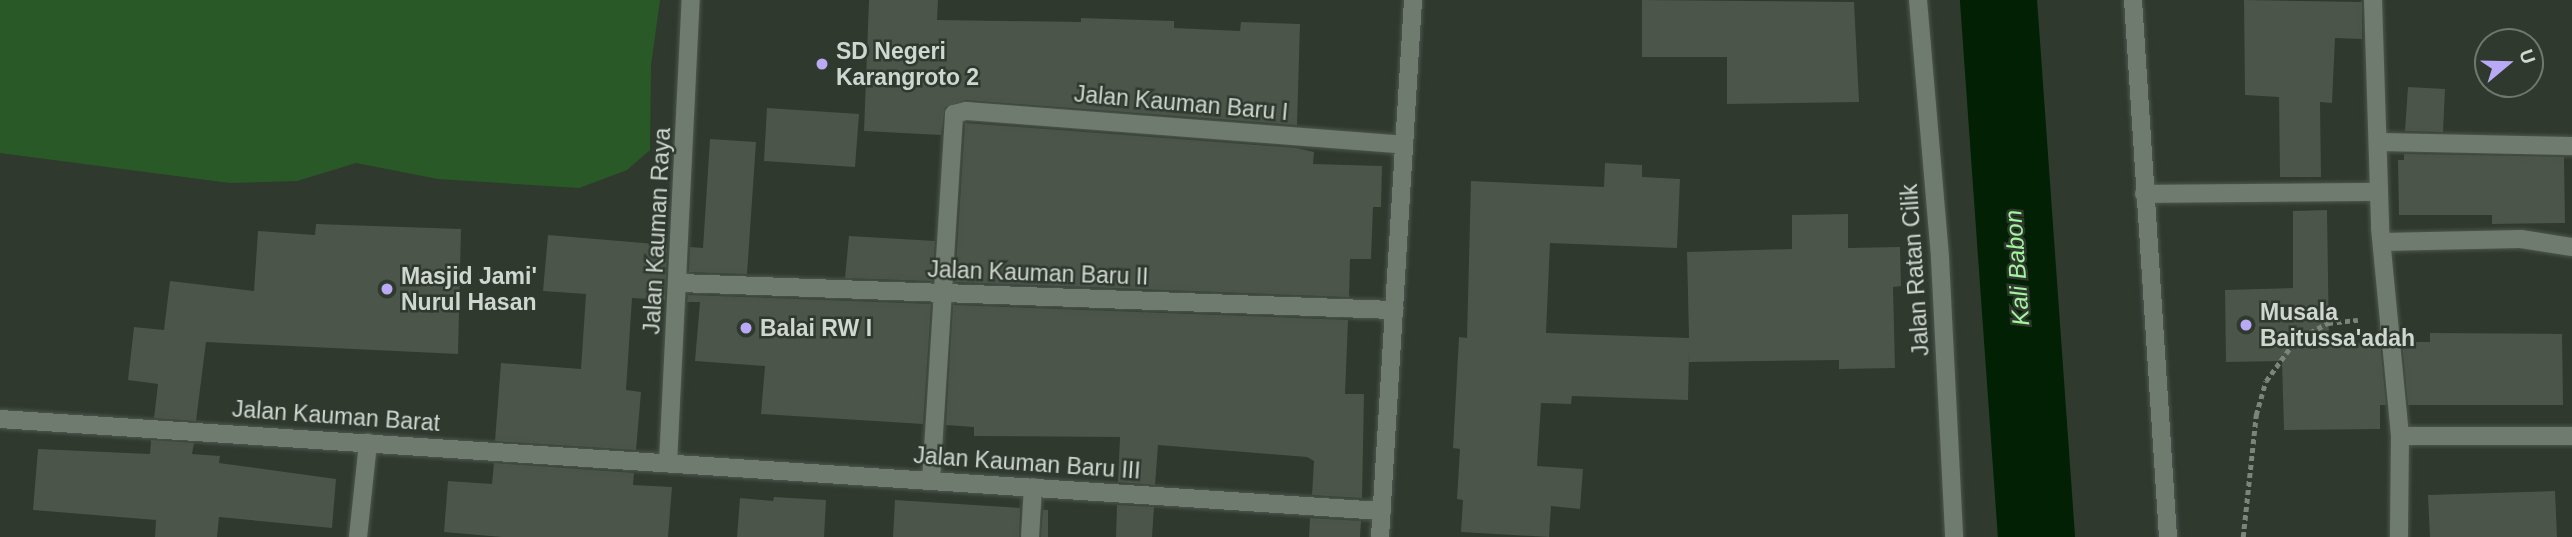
<!DOCTYPE html>
<style>
body{margin:0}
#map{position:relative;width:2572px;height:537px;overflow:hidden;background:#2f392e;font-family:Helvetica,sans-serif}
div>[style]{position:absolute}
[style*='--x']{left:calc(var(--x)*1px);top:calc(var(--y)*1px);width:calc(var(--w)*1px);rotate:calc(var(--a)*1deg)}
.green>*{inset:0;background:#2a5928}
.river>*{height:77px;margin:-38.5px;padding:0 38.5px;transform-origin:38.5px;border-radius:38.5px;background:#022003}
.building>*{inset:0;background:#4b554a}
.path>*{height:4.5px;margin-top:-2.25px;transform-origin:0;background:repeating-linear-gradient(90deg,#7c847b 0 5px,transparent 0 8.5px)}
.roads{filter:drop-shadow(0 0 2px #4e574e) drop-shadow(0 0 2px #4e574e)}
.minor>*{height:18px;margin:-9px;padding:0 9px;transform-origin:9px;border-radius:9px;background:#707b6f}
.dots>*{width:19px;height:19px;translate:-50% -50%;box-sizing:border-box;border:4px solid #2f392e;border-radius:50%}
span{translate:-50% -50%;white-space:nowrap;text-align:center;line-height:1.15;-webkit-text-stroke:5px #2f392e;paint-order:stroke}
.poi-label{font-size:23px;color:#d0d6d0;font-weight:700}
.left{translate:0 -50%;text-align:left}
.street-label{font-size:23px;color:#d0d6d0}
.water-label{font-size:24px;color:#a3f49f;font-style:italic}
.north{position:absolute;left:2474px;top:28px;width:70px;height:70px;box-sizing:border-box;background:#2f392e;border:2px solid #6f786f;border-radius:50%;rotate:71deg;font-size:19px;font-weight:700;line-height:28px;text-align:center;color:#d0d6d0}
.north::after{content:'';display:block;margin:auto;width:24px;height:32px;background:#baaaf6;clip-path:polygon(50% 0,100% 100%,50% 72%,0 100%)}
</style>
<div id="map">
<div class="green">
<i style="clip-path:polygon(0 0,660px 0,651px 65px,650px 150px,627px 170px,579px 188px,438px 179px,356px 163px,297px 181px,230px 183px,0 153px)"></i>
</div>
<div class="river">
<i style="--x:1998;--y:0;--w:538;--a:85.95"></i>
</div>
<div class="building">
<i style="clip-path:polygon(869px 0,938px 0,937px 20px,1081px 22px,1081px 18px,1174px 21px,1174px 28px,1240px 31px,1241px 22px,1300px 24px,1297px 125px,966px 100px,945px 107px,941px 135px,864px 131px)"></i>
<i style="clip-path:polygon(1642px 0,1854px 2px,1859px 102px,1727px 104px,1727px 57px,1642px 57px)"></i>
<i style="clip-path:polygon(2244px 0,2362px 2px,2362px 39px,2335px 38px,2332px 103px,2320px 102px,2321px 177px,2280px 177px,2279px 97px,2245px 95px)"></i>
<i style="clip-path:polygon(2408px 87px,2445px 89px,2443px 132px,2405px 131px)"></i>
<i style="clip-path:polygon(767px 108px,859px 114px,855px 167px,764px 161px)"></i>
<i style="clip-path:polygon(965px 123px,1296px 148px,1314px 152px,1313px 164px,1382px 166px,1381px 207px,1373px 207px,1371px 259px,1350px 259px,1349px 297px,955px 282px)"></i>
<i style="clip-path:polygon(710px 139px,756px 142px,747px 274px,689px 272px,690px 247px,703px 248px)"></i>
<i style="clip-path:polygon(2404px 154px,2564px 157px,2565px 223px,2492px 224px,2492px 215px,2399px 215px,2398px 160px,2404px 160px)"></i>
<i style="clip-path:polygon(1605px 163px,1642px 165px,1642px 177px,1680px 179px,1677px 248px,1550px 243px,1546px 333px,1689px 338px,1687px 252px,1792px 249px,1792px 215px,1848px 214px,1848px 248px,1900px 247px,1901px 286px,1893px 287px,1895px 368px,1839px 369px,1839px 360px,1689px 362px,1689px 352px,1688px 400px,1572px 396px,1571px 404px,1541px 403px,1537px 466px,1583px 469px,1580px 509px,1551px 506px,1549px 537px,1461px 532px,1463px 500px,1457px 499px,1460px 449px,1453px 448px,1459px 337px,1467px 338px,1471px 181px,1604px 187px)"></i>
<i style="clip-path:polygon(2327px 210px,2329px 343px,2380px 342px,2386px 405px,2380px 405px,2380px 429px,2284px 430px,2282px 361px,2226px 362px,2225px 290px,2293px 288px,2293px 211px)"></i>
<i style="clip-path:polygon(316px 224px,461px 229px,458px 354px,206px 342px,196px 421px,154px 418px,158px 384px,128px 380px,134px 327px,164px 330px,170px 281px,254px 291px,258px 231px,315px 235px)"></i>
<i style="clip-path:polygon(548px 235px,667px 245px,665px 300px,632px 298px,626px 390px,641px 392px,636px 450px,495px 441px,501px 363px,581px 369px,586px 294px,543px 291px)"></i>
<i style="clip-path:polygon(849px 236px,935px 241px,932px 281px,845px 278px)"></i>
<i style="clip-path:polygon(688px 295px,931px 304px,923px 424px,761px 414px,765px 366px,695px 361px,700px 302px,687px 302px)"></i>
<i style="clip-path:polygon(953px 305px,1348px 320px,1345px 394px,1364px 394px,1362px 498px,1312px 495px,1314px 461px,1307px 457px,1158px 445px,1155px 485px,1118px 482px,1120px 437px,974px 436px,974px 427px,946px 425px)"></i>
<i style="clip-path:polygon(2430px 333px,2562px 334px,2563px 405px,2408px 405px,2402px 342px,2430px 342px)"></i>
<i style="clip-path:polygon(151px 440px,194px 443px,192px 454px,220px 456px,219px 463px,336px 479px,332px 528px,219px 517px,217px 537px,155px 537px,156px 520px,33px 510px,38px 449px,150px 454px)"></i>
<i style="clip-path:polygon(494px 463px,634px 473px,633px 485px,672px 487px,668px 537px,502px 537px,444px 532px,448px 481px,492px 484px)"></i>
<i style="clip-path:polygon(2555px 491px,2557px 537px,2430px 537px,2428px 495px)"></i>
<i style="clip-path:polygon(774px 497px,826px 500px,824px 537px,737px 537px,740px 498px,773px 501px)"></i>
<i style="clip-path:polygon(895px 500px,1020px 508px,1019px 537px,893px 537px)"></i>
<i style="clip-path:polygon(1117px 505px,1154px 507px,1152px 537px,1116px 537px)"></i>
<i style="clip-path:polygon(1043px 510px,1048px 510px,1048px 537px,1041px 537px)"></i>
<i style="clip-path:polygon(1310px 518px,1361px 521px,1360px 537px,1309px 537px)"></i>
</div>
<div class="path">
<i style="--x:2243;--y:537;--w:123;--a:-83.9"></i>
<i style="--x:2256;--y:415;--w:35;--a:-74"></i>
<i style="--x:2266;--y:381;--w:49;--a:-54.1"></i>
<i style="--x:2295;--y:341;--w:38;--a:-29"></i>
<i style="--x:2328;--y:323;--w:30;--a:-6"></i>
</div>
<div class="roads">
<div class="minor">
<i style="--x:1918;--y:0;--w:259;--a:85.1"></i>
<i style="--x:1940;--y:258;--w:279;--a:87.1"></i>
<i style="--x:2133;--y:0;--w:538;--a:86.27"></i>
<i style="--x:2373;--y:0;--w:228;--a:88.2"></i>
<i style="--x:2380;--y:228;--w:209;--a:84.5"></i>
<i style="--x:2400;--y:436;--w:101;--a:90.6"></i>
<i style="--x:2378;--y:142;--w:194;--a:1.2"></i>
<i style="--x:2144;--y:194;--w:235;--a:-0.5"></i>
<i style="--x:2382;--y:242;--w:139;--a:-1.2"></i>
<i style="--x:2521;--y:239;--w:52;--a:8.9"></i>
<i style="--x:680;--y:283;--w:715;--a:2.17"></i>
<i style="--x:0;--y:419;--w:1385;--a:3.81"></i>
<i style="--x:2400;--y:436;--w:172;--a:0"></i>
<i style="--x:668;--y:463;--w:464;--a:-87.2"></i>
<i style="--x:931;--y:481;--w:368;--a:-86.4"></i>
<i style="--x:954;--y:114;--w:12;--a:-14"></i>
<i style="--x:966;--y:111;--w:439;--a:4.4"></i>
<i style="--x:358;--y:537;--w:95;--a:-83.9"></i>
<i style="--x:1030;--y:537;--w:50;--a:-86.6"></i>
<i style="--x:1380;--y:537;--w:538;--a:-86.48"></i>
</div>
</div>
<div class="dots">
<i style="left:822px;top:64px;background:#baaaf6"></i>
<i style="left:387px;top:289px;background:#baaaf6"></i>
<i style="left:2246px;top:325px;background:#baaaf6"></i>
<i style="left:746px;top:328px;background:#baaaf6"></i>
</div>
<div class="poi-label">
<span class="left" style="left:836px;top:64px">SD Negeri<br>Karangroto 2</span>
<span class="left" style="left:401px;top:289px">Masjid Jami'<br>Nurul Hasan</span>
<span class="left" style="left:2260px;top:325px">Musala<br>Baitussa'adah</span>
<span class="left" style="left:760px;top:328px">Balai RW I</span>
</div>
<div class="street-label">
<span style="left:1181px;top:103px;rotate:5deg">Jalan Kauman Baru I</span>
<span style="left:657px;top:231px;rotate:-87deg">Jalan Kauman Raya</span>
<span style="left:1915px;top:270px;rotate:-94deg">Jalan Ratan Cilik</span>
<span style="left:1038px;top:273px;rotate:2deg">Jalan Kauman Baru II</span>
<span style="left:336px;top:416px;rotate:4deg">Jalan Kauman Barat</span>
<span style="left:1027px;top:463px;rotate:4deg">Jalan Kauman Baru III</span>
</div>
<div class="water-label">
<span style="left:2017px;top:268px;rotate:-94deg">Kali Babon</span>
</div>
<div class="north">U</div>
</div>
